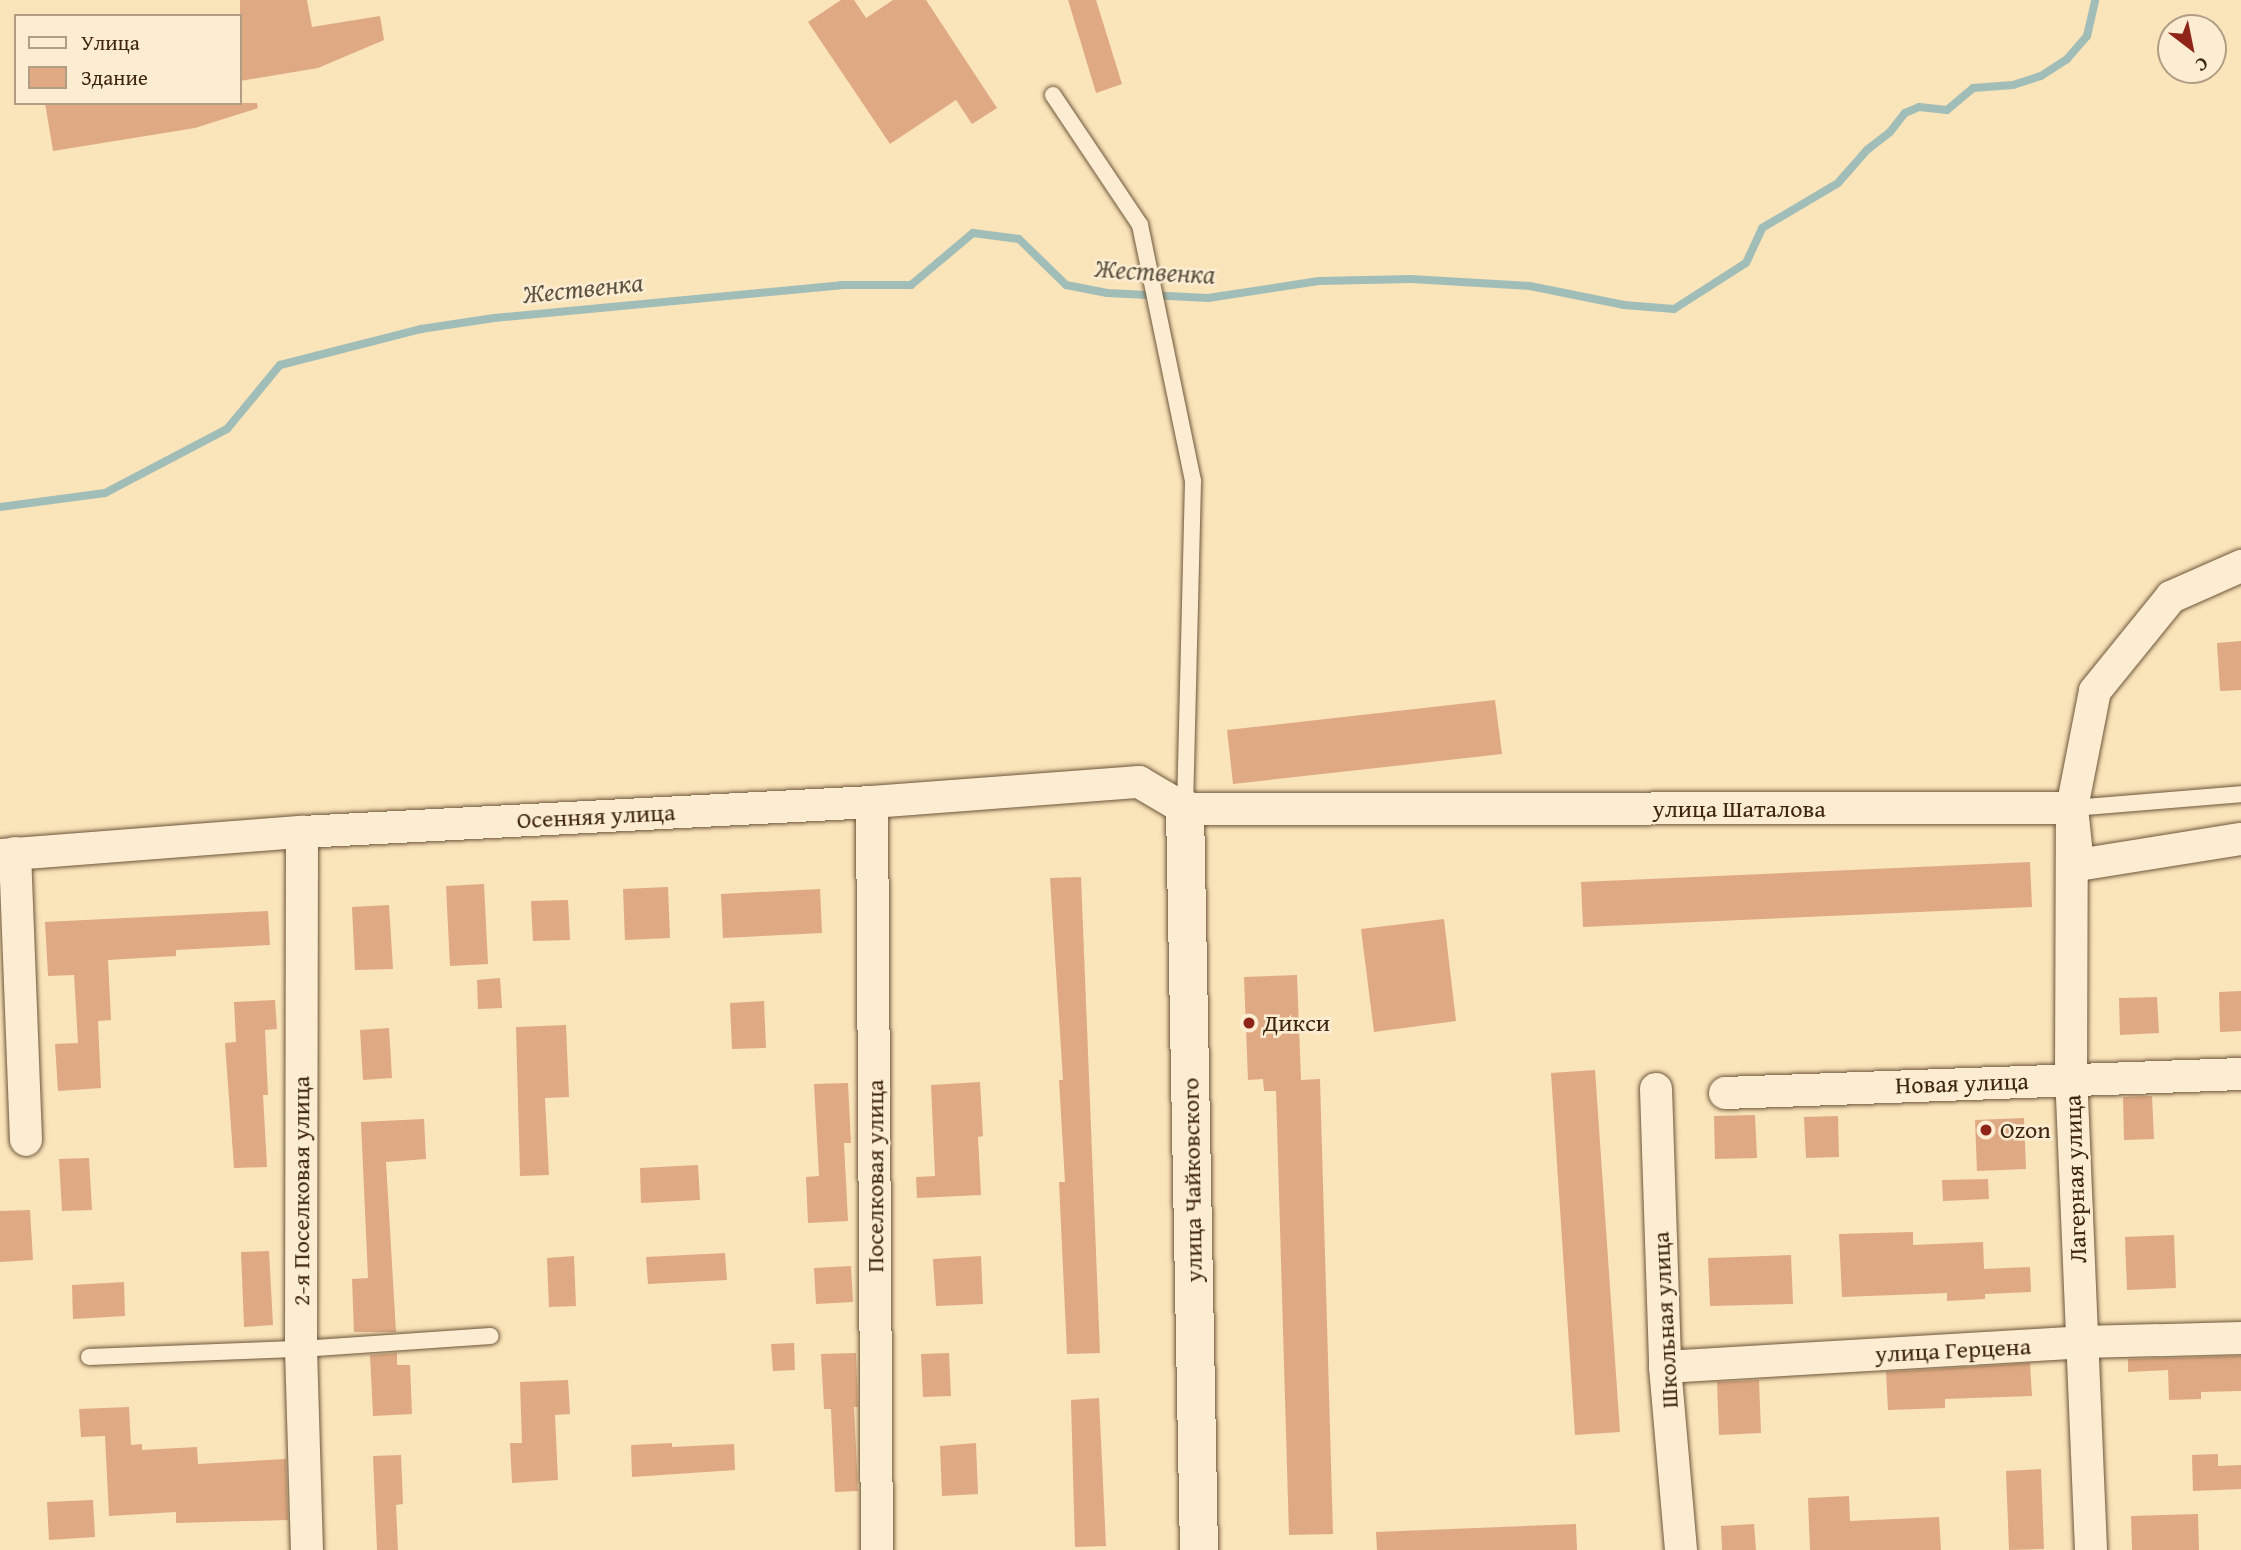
<!DOCTYPE html>
<meta charset="utf-8">
<style>
body{margin:0}
#map{position:relative;width:2241px;height:1550px;overflow:hidden;background:#fae4ba;font-family:"Gentium Book Plus",serif}
div>[style]{position:absolute}
[style*='--x']{left:calc(var(--x)*1px);top:calc(var(--y)*1px);width:calc(var(--w)*1px);rotate:calc(var(--a)*1deg)}
.stream>*{height:8px;margin:-4px;padding:0 4px;transform-origin:4px;border-radius:4px;background:#a1bdb8}
.building>*{inset:0;background:#dfaa83}
.roads{filter:drop-shadow(0 0 2px #6e563a) drop-shadow(0 0 2px #6e563a)}
.lane>*{height:16px;margin:-8px;padding:0 8px;transform-origin:8px;border-radius:8px;background:#fcedd2}
.street>*{height:32px;margin:-16px;padding:0 16px;transform-origin:16px;border-radius:16px;background:#fcedd2}
.secondary>*{height:38px;margin:-19px;padding:0 19px;transform-origin:19px;border-radius:19px;background:#fcedd2}
.dots>*{width:19px;height:19px;translate:-50% -50%;box-sizing:border-box;border:4px solid #fcedd2;border-radius:50%}
span{translate:-50% -50%;white-space:nowrap;text-align:center;line-height:1.15;-webkit-text-stroke:5px #fcedd2;paint-order:stroke}
.street-label{font-size:24px;color:#3f2610}
.poi-label{font-size:24px;color:#3f2610}
.left{translate:0 -50%;text-align:left}
.water-label{font-size:26px;color:#5c5342;font-style:italic}
.legend{position:absolute;left:14px;top:14px;width:228px;height:91px;box-sizing:border-box;background:#fcedd2;border:2px solid #b09d84;margin:0;padding:9px 12px;list-style:none;font-size:21px;color:#3f2610}
.legend li{display:flex;align-items:center;gap:14px;height:35px}
.legend b{width:35px;border:2px solid #b09d84}
.north{position:absolute;left:2157px;top:14px;width:70px;height:70px;box-sizing:border-box;background:#fcedd2;border:2px solid #b09d84;border-radius:50%;rotate:148deg;font-size:19px;font-weight:700;line-height:28px;text-align:center;color:#3f2610}
.north::after{content:'';display:block;margin:auto;width:24px;height:32px;background:#8f2418;clip-path:polygon(50% 0,100% 100%,50% 72%,0 100%)}
</style>
<div id="map">
<div class="stream">
<i style="--x:0;--y:507;--w:106;--a:-7.6"></i>
<i style="--x:105;--y:493;--w:138;--a:-27.7"></i>
<i style="--x:227;--y:429;--w:83;--a:-50.4"></i>
<i style="--x:280;--y:365;--w:146;--a:-14.3"></i>
<i style="--x:421;--y:329;--w:74;--a:-8.6"></i>
<i style="--x:494;--y:318;--w:349;--a:-5.4"></i>
<i style="--x:841;--y:285;--w:70;--a:0"></i>
<i style="--x:911;--y:285;--w:81;--a:-40"></i>
<i style="--x:973;--y:233;--w:46;--a:7.4"></i>
<i style="--x:1019;--y:239;--w:66;--a:44.4"></i>
<i style="--x:1066;--y:285;--w:42;--a:11"></i>
<i style="--x:1107;--y:293;--w:101;--a:2.8"></i>
<i style="--x:1208;--y:298;--w:112;--a:-8.7"></i>
<i style="--x:1319;--y:281;--w:92;--a:-1.2"></i>
<i style="--x:1411;--y:279;--w:119;--a:3.4"></i>
<i style="--x:1530;--y:286;--w:96;--a:11.4"></i>
<i style="--x:1624;--y:305;--w:50;--a:4.6"></i>
<i style="--x:1674;--y:309;--w:85;--a:-32.6"></i>
<i style="--x:1746;--y:263;--w:38;--a:-65"></i>
<i style="--x:1762;--y:228;--w:88;--a:-30.6"></i>
<i style="--x:1838;--y:183;--w:44;--a:-48.7"></i>
<i style="--x:1867;--y:150;--w:29;--a:-38"></i>
<i style="--x:1890;--y:132;--w:24;--a:-52"></i>
<i style="--x:1905;--y:113;--w:15;--a:-23"></i>
<i style="--x:1919;--y:107;--w:28;--a:6"></i>
<i style="--x:1947;--y:110;--w:34;--a:-40"></i>
<i style="--x:1973;--y:88;--w:40;--a:-4.3"></i>
<i style="--x:2013;--y:85;--w:29;--a:-18"></i>
<i style="--x:2041;--y:76;--w:31;--a:-33"></i>
<i style="--x:2067;--y:59;--w:30;--a:-49"></i>
<i style="--x:2087;--y:36;--w:37;--a:-77"></i>
</div>
<div class="building">
<i style="clip-path:polygon(240px 0,307px 0,312px 27px,380px 16px,384px 40px,318px 68px,240px 81px)"></i>
<i style="clip-path:polygon(841px 0,854px 0,866px 18px,893px 0,926px 0,997px 108px,972px 124px,956px 100px,890px 144px,808px 22px)"></i>
<i style="clip-path:polygon(1068px 0,1096px 0,1122px 84px,1096px 93px)"></i>
<i style="clip-path:polygon(45px 103px,257px 103px,258px 108px,195px 128px,53px 151px)"></i>
<i style="clip-path:polygon(2241px 641px,2241px 690px,2220px 691px,2217px 643px)"></i>
<i style="clip-path:polygon(1495px 700px,1502px 754px,1233px 784px,1227px 730px)"></i>
<i style="clip-path:polygon(2030px 862px,2032px 907px,1583px 927px,1581px 882px)"></i>
<i style="clip-path:polygon(1081px 877px,1100px 1353px,1067px 1354px,1059px 1182px,1065px 1182px,1059px 1080px,1063px 1080px,1050px 878px)"></i>
<i style="clip-path:polygon(484px 884px,488px 964px,450px 966px,446px 886px)"></i>
<i style="clip-path:polygon(668px 887px,670px 938px,625px 940px,623px 889px)"></i>
<i style="clip-path:polygon(820px 889px,822px 933px,723px 938px,721px 894px)"></i>
<i style="clip-path:polygon(568px 900px,570px 940px,533px 941px,531px 901px)"></i>
<i style="clip-path:polygon(389px 905px,393px 969px,355px 970px,352px 907px)"></i>
<i style="clip-path:polygon(268px 911px,270px 945px,176px 950px,176px 956px,108px 960px,111px 1020px,98px 1021px,101px 1088px,58px 1091px,55px 1044px,78px 1043px,74px 975px,48px 976px,45px 922px)"></i>
<i style="clip-path:polygon(1444px 919px,1456px 1021px,1374px 1032px,1361px 929px)"></i>
<i style="clip-path:polygon(1297px 975px,1301px 1080px,1320px 1079px,1333px 1534px,1289px 1535px,1276px 1091px,1264px 1091px,1263px 1079px,1248px 1080px,1244px 977px)"></i>
<i style="clip-path:polygon(500px 978px,502px 1008px,478px 1009px,477px 980px)"></i>
<i style="clip-path:polygon(2241px 991px,2241px 1031px,2220px 1032px,2219px 992px)"></i>
<i style="clip-path:polygon(2157px 997px,2159px 1033px,2120px 1035px,2119px 998px)"></i>
<i style="clip-path:polygon(275px 1000px,277px 1029px,265px 1030px,268px 1095px,263px 1095px,267px 1167px,234px 1168px,225px 1043px,236px 1042px,234px 1002px)"></i>
<i style="clip-path:polygon(764px 1001px,766px 1048px,732px 1049px,730px 1003px)"></i>
<i style="clip-path:polygon(566px 1025px,569px 1097px,545px 1098px,549px 1175px,520px 1176px,516px 1027px)"></i>
<i style="clip-path:polygon(389px 1028px,392px 1078px,363px 1080px,360px 1030px)"></i>
<i style="clip-path:polygon(1595px 1070px,1620px 1432px,1575px 1435px,1551px 1073px)"></i>
<i style="clip-path:polygon(980px 1082px,983px 1136px,978px 1137px,981px 1195px,917px 1198px,916px 1177px,935px 1176px,931px 1085px)"></i>
<i style="clip-path:polygon(848px 1083px,851px 1143px,844px 1143px,848px 1221px,808px 1223px,806px 1177px,819px 1176px,814px 1084px)"></i>
<i style="clip-path:polygon(2152px 1096px,2154px 1139px,2124px 1140px,2123px 1097px)"></i>
<i style="clip-path:polygon(1755px 1115px,1757px 1158px,1715px 1159px,1714px 1116px)"></i>
<i style="clip-path:polygon(1838px 1116px,1839px 1157px,1806px 1158px,1804px 1117px)"></i>
<i style="clip-path:polygon(2024px 1118px,2026px 1169px,1977px 1171px,1975px 1120px)"></i>
<i style="clip-path:polygon(424px 1119px,426px 1159px,386px 1162px,396px 1332px,354px 1332px,352px 1279px,368px 1278px,361px 1122px)"></i>
<i style="clip-path:polygon(89px 1158px,92px 1210px,62px 1211px,59px 1159px)"></i>
<i style="clip-path:polygon(698px 1165px,700px 1200px,641px 1203px,640px 1168px)"></i>
<i style="clip-path:polygon(1988px 1179px,1989px 1199px,1943px 1201px,1942px 1180px)"></i>
<i style="clip-path:polygon(30px 1210px,33px 1260px,0 1262px,0 1211px)"></i>
<i style="clip-path:polygon(1913px 1232px,1913px 1245px,1983px 1242px,1984px 1269px,2030px 1267px,2031px 1292px,1985px 1294px,1985px 1299px,1947px 1301px,1947px 1293px,1842px 1297px,1839px 1234px)"></i>
<i style="clip-path:polygon(2174px 1235px,2176px 1288px,2127px 1290px,2125px 1237px)"></i>
<i style="clip-path:polygon(269px 1251px,273px 1325px,244px 1327px,241px 1252px)"></i>
<i style="clip-path:polygon(725px 1253px,727px 1280px,648px 1284px,646px 1257px)"></i>
<i style="clip-path:polygon(1791px 1255px,1793px 1304px,1710px 1306px,1708px 1258px)"></i>
<i style="clip-path:polygon(574px 1256px,576px 1306px,549px 1307px,547px 1258px)"></i>
<i style="clip-path:polygon(981px 1256px,983px 1304px,936px 1306px,933px 1259px)"></i>
<i style="clip-path:polygon(851px 1266px,853px 1302px,816px 1304px,814px 1268px)"></i>
<i style="clip-path:polygon(124px 1282px,125px 1316px,73px 1319px,72px 1285px)"></i>
<i style="clip-path:polygon(794px 1343px,795px 1370px,773px 1371px,771px 1344px)"></i>
<i style="clip-path:polygon(397px 1353px,397px 1365px,410px 1365px,412px 1414px,373px 1416px,370px 1355px)"></i>
<i style="clip-path:polygon(856px 1353px,858px 1407px,854px 1407px,858px 1491px,835px 1492px,831px 1409px,824px 1409px,821px 1354px)"></i>
<i style="clip-path:polygon(949px 1353px,951px 1396px,923px 1397px,921px 1354px)"></i>
<i style="clip-path:polygon(2241px 1356px,2241px 1391px,2201px 1392px,2201px 1399px,2169px 1400px,2168px 1370px,2128px 1372px,2128px 1359px)"></i>
<i style="clip-path:polygon(2030px 1363px,2032px 1396px,1945px 1399px,1945px 1408px,1888px 1410px,1886px 1372px)"></i>
<i style="clip-path:polygon(568px 1380px,570px 1414px,555px 1415px,558px 1480px,512px 1483px,510px 1443px,522px 1443px,520px 1382px)"></i>
<i style="clip-path:polygon(1759px 1380px,1761px 1433px,1719px 1435px,1717px 1382px)"></i>
<i style="clip-path:polygon(1099px 1398px,1106px 1546px,1075px 1547px,1071px 1400px)"></i>
<i style="clip-path:polygon(129px 1407px,131px 1445px,142px 1444px,142px 1450px,197px 1447px,198px 1464px,286px 1459px,288px 1520px,176px 1523px,176px 1512px,109px 1516px,105px 1436px,81px 1437px,79px 1409px)"></i>
<i style="clip-path:polygon(672px 1443px,672px 1447px,734px 1444px,735px 1470px,632px 1477px,631px 1445px)"></i>
<i style="clip-path:polygon(976px 1443px,978px 1494px,942px 1496px,940px 1446px)"></i>
<i style="clip-path:polygon(2218px 1454px,2218px 1466px,2241px 1465px,2241px 1489px,2193px 1491px,2192px 1455px)"></i>
<i style="clip-path:polygon(401px 1455px,403px 1504px,396px 1505px,398px 1550px,377px 1550px,373px 1456px)"></i>
<i style="clip-path:polygon(2041px 1469px,2044px 1549px,2009px 1550px,2006px 1471px)"></i>
<i style="clip-path:polygon(1849px 1496px,1850px 1521px,1939px 1517px,1941px 1550px,1810px 1550px,1808px 1498px)"></i>
<i style="clip-path:polygon(93px 1500px,95px 1537px,49px 1540px,47px 1502px)"></i>
<i style="clip-path:polygon(2198px 1514px,2199px 1550px,2132px 1550px,2131px 1516px)"></i>
<i style="clip-path:polygon(1576px 1524px,1577px 1550px,1377px 1550px,1376px 1532px)"></i>
<i style="clip-path:polygon(1754px 1524px,1756px 1550px,1722px 1550px,1721px 1526px)"></i>
</div>
<div class="roads">
<div class="lane">
<i style="--x:1053;--y:95;--w:156;--a:56.2"></i>
<i style="--x:1140;--y:225;--w:261;--a:78.3"></i>
<i style="--x:1193;--y:481;--w:328;--a:91.4"></i>
<i style="--x:2072;--y:808;--w:170;--a:-4.7"></i>
<i style="--x:89;--y:1357;--w:212;--a:-2.2"></i>
<i style="--x:301;--y:1349;--w:190;--a:-3.9"></i>
</div>
<div class="street">
<i style="--x:872;--y:802;--w:748;--a:89.62"></i>
<i style="--x:302;--y:832;--w:517;--a:90.11"></i>
<i style="--x:301;--y:1349;--w:201;--a:88.3"></i>
<i style="--x:15;--y:853;--w:287;--a:87.8"></i>
<i style="--x:0;--y:855;--w:303;--a:-4.4"></i>
<i style="--x:302;--y:832;--w:571;--a:-3.01"></i>
<i style="--x:872;--y:802;--w:268;--a:-4.3"></i>
<i style="--x:1139;--y:782;--w:53;--a:30.4"></i>
<i style="--x:1185;--y:809;--w:887;--a:-0.06"></i>
<i style="--x:2072;--y:808;--w:57;--a:84"></i>
<i style="--x:2078;--y:865;--w:165;--a:-9.1"></i>
<i style="--x:1656;--y:1089;--w:278;--a:88.1"></i>
<i style="--x:1665;--y:1367;--w:184;--a:85"></i>
<i style="--x:1725;--y:1093;--w:516;--a:-2.11"></i>
<i style="--x:1665;--y:1367;--w:418;--a:-3.4"></i>
<i style="--x:2082;--y:1342;--w:159;--a:-1.4"></i>
<i style="--x:2091;--y:1550;--w:471;--a:-92.4"></i>
<i style="--x:2071;--y:1079;--w:271;--a:-89.8"></i>
<i style="--x:2072;--y:808;--w:119;--a:-78.9"></i>
<i style="--x:2095;--y:691;--w:121;--a:-51"></i>
<i style="--x:2171;--y:597;--w:77;--a:-23.9"></i>
</div>
<div class="secondary">
<i style="--x:1185;--y:809;--w:741;--a:88.92"></i>
</div>
</div>
<div class="dots">
<i style="left:1249px;top:1023px;background:#8f2418"></i>
<i style="left:1986px;top:1130px;background:#8f2418"></i>
</div>
<div class="street-label">
<span style="left:1739px;top:809px">улица Шаталова</span>
<span style="left:596px;top:816px;rotate:-3deg">Осенняя улица</span>
<span style="left:1962px;top:1083px;rotate:-2deg">Новая улица</span>
<span style="left:875px;top:1176px;rotate:-90deg">Поселковая улица</span>
<span style="left:2075px;top:1179px;rotate:-92deg">Лагерная улица</span>
<span style="left:1192px;top:1180px;rotate:-91deg">улица Чайковского</span>
<span style="left:301px;top:1191px;rotate:-90deg">2-я Поселковая улица</span>
<span style="left:1665px;top:1320px;rotate:-93deg">Школьная улица</span>
<span style="left:1953px;top:1350px;rotate:-3deg">улица Герцена</span>
</div>
<div class="poi-label">
<span class="left" style="left:1263px;top:1023px">Дикси</span>
<span class="left" style="left:2000px;top:1130px">Ozon</span>
</div>
<div class="water-label">
<span style="left:1155px;top:271px;rotate:3deg">Жественка</span>
<span style="left:583px;top:288px;rotate:-6deg">Жественка</span>
</div>
<ul class="legend">
<li><b style="height:9px;background:#fcedd2"></b>Улица</li>
<li><b style="height:19px;background:#dfaa83"></b>Здание</li>
</ul>
<div class="north">С</div>
</div>
